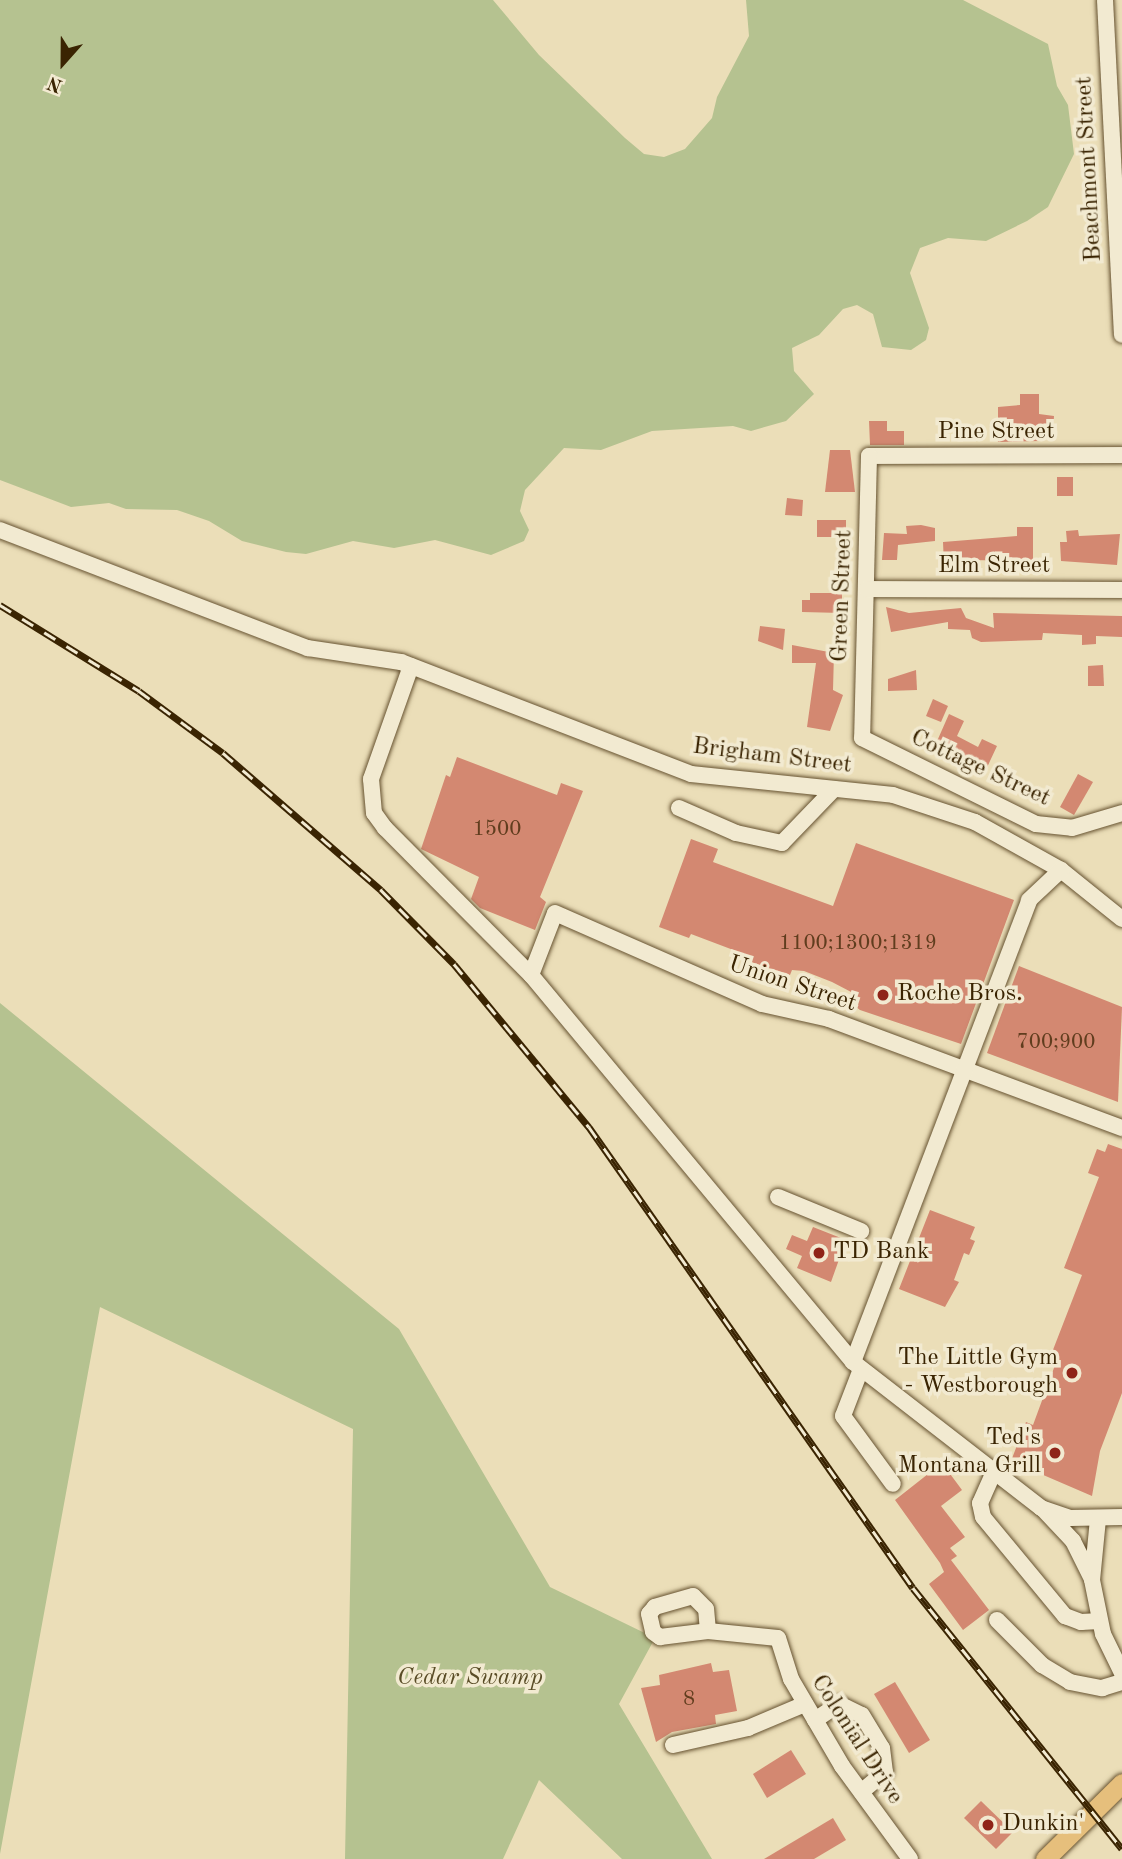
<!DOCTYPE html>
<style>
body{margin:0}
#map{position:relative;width:1122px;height:1859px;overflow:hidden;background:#ebdeb8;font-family:"Old Standard TT",serif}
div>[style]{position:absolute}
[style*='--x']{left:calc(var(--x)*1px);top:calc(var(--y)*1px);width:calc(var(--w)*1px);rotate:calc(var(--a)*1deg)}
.green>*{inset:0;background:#b5c290}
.building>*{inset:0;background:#d38871}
.roads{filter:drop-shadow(0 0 2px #665230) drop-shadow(0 0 2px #665230)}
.minor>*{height:16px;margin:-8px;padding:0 8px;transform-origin:8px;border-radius:8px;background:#f2ead1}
.major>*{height:19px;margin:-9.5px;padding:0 9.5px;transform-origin:9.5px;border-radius:9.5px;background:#e6bf7c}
.rail>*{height:7px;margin-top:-3.5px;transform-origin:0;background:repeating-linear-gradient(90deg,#f2ead1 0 13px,#3a2402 0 26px);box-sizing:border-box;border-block:2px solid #3a2402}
.dots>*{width:19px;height:19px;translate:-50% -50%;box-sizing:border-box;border:4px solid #f2ead1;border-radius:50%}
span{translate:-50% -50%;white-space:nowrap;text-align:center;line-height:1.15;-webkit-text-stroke:7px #f2ead1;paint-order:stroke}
.number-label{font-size:21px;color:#603d1e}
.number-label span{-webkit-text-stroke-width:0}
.street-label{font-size:24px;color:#3a2402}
.poi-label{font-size:24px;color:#3a2402}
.left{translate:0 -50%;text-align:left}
.right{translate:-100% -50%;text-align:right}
.park-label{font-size:24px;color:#594c26;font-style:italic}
.north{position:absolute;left:28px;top:28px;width:70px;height:70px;-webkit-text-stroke:5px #f2ead1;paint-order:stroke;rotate:201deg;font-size:19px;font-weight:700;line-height:28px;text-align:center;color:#3a2402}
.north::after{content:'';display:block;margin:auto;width:24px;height:32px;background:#3a2402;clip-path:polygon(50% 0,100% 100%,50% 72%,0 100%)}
</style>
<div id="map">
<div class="green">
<i style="clip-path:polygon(0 0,493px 0,539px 55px,625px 138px,644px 154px,664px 157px,685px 149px,712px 118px,717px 97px,749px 36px,746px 0,963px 0,1048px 44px,1057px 86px,1068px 105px,1074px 154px,1048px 207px,1027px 221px,986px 241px,948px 238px,920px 248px,910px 273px,929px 328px,926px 340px,911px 350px,882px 347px,873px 314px,857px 305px,843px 309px,819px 335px,792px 348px,794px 371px,814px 394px,786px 421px,751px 431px,733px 426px,652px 431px,601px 450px,564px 448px,525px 490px,520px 511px,529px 530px,524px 541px,491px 555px,435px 540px,394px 548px,353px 541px,306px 554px,286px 552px,242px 541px,209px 521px,177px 510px,126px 509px,109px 503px,71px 507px,0 480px)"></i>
<i style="clip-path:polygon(0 1003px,399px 1329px,550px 1587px,655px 1638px,619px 1704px,712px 1859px,622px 1859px,539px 1780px,503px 1859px,345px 1859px,353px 1429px,100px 1307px,0 1854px)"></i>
</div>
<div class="building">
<i style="clip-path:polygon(1020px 394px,1039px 394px,1039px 414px,1054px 416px,1053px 434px,1042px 441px,998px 442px,998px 407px,1020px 405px)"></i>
<i style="clip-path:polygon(869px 421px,887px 421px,887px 431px,904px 431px,904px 445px,870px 445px)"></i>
<i style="clip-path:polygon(830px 450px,850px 450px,855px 492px,825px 492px)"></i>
<i style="clip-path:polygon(1057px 477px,1073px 477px,1073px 496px,1057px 496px)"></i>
<i style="clip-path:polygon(787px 498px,803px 500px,802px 516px,785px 515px)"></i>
<i style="clip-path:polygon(817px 520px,846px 520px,846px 537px,817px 537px)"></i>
<i style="clip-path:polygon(921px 525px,935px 528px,935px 541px,898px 545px,897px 560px,882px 560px,884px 533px,907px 534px,906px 526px)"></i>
<i style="clip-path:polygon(1017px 527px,1033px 527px,1033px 561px,968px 560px,968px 565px,944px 566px,943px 542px,1017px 536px)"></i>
<i style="clip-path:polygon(1078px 530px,1079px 536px,1120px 534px,1117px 565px,1061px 561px,1060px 542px,1067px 542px,1066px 531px)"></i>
<i style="clip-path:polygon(810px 593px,842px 593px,842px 613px,802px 612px,802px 600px,810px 600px)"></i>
<i style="clip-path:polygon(886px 607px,909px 613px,961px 608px,966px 618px,994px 628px,993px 613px,1122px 616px,1122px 637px,1096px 636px,1096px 644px,1082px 645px,1082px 635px,1043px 633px,1042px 640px,981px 642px,972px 638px,970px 630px,948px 629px,948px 622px,891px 632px)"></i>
<i style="clip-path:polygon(760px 626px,785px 629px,783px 650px,758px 641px)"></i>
<i style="clip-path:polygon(792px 645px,834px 653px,833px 690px,843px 695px,830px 731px,807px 727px,816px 663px,792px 663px)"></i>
<i style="clip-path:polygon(1103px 665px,1104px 686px,1088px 686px,1088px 666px)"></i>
<i style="clip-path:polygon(916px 670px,917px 690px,888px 691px,888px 679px)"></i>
<i style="clip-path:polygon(933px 699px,948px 706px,941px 722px,926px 716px)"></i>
<i style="clip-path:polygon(949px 714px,964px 721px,957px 736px,978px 747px,982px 739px,997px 746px,983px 776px,967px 769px,970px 763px,934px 748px)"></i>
<i style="clip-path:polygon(457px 757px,557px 795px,561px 783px,583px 791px,540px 897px,546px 902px,535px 930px,480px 908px,471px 899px,479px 877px,421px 849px,446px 775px,450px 777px)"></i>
<i style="clip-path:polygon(1078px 774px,1093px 782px,1074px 815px,1060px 807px)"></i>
<i style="clip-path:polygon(691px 839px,718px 849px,713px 862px,833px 906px,856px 843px,1014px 900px,961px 1044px,860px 1010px,851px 1003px,855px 994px,832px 982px,804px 971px,792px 970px,790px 975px,733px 956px,736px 951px,691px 934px,689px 938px,659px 927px)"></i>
<i style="clip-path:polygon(1019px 966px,1122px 1007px,1118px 1102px,987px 1053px)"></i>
<i style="clip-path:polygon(1108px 1144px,1122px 1149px,1122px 1393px,1100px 1451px,1092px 1496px,1011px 1461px,1026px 1422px,1033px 1425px,1058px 1357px,1051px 1355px,1082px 1275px,1064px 1268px,1099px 1177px,1088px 1173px,1097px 1149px,1105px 1152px)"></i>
<i style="clip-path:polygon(930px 1210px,975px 1227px,970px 1239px,975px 1241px,969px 1255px,964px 1253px,954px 1280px,959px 1282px,945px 1307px,899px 1289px)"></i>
<i style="clip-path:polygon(813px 1227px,846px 1240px,831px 1282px,797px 1268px,802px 1256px,786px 1249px,792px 1235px,807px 1241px)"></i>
<i style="clip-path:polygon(942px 1463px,962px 1490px,941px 1506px,965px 1537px,950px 1548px,957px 1556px,951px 1560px,989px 1610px,963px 1630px,929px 1584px,944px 1572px,940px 1563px,895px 1500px)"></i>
<i style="clip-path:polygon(711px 1663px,713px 1672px,729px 1670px,737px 1711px,715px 1715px,716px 1724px,672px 1732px,656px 1742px,641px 1688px,660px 1685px,659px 1675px)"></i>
<i style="clip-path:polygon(895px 1682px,930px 1740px,909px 1753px,874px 1694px)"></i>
<i style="clip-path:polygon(791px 1750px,806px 1774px,767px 1798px,753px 1774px)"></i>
<i style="clip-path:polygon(981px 1801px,1013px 1832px,996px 1849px,964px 1818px)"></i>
<i style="clip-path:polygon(833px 1818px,846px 1840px,814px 1859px,764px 1859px)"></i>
</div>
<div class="roads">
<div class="minor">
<i style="--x:1105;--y:0;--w:335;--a:87.1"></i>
<i style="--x:1122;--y:455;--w:253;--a:179.8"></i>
<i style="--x:869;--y:456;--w:282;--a:91.4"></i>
<i style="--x:862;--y:738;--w:194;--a:26.3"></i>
<i style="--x:1036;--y:824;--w:36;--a:6"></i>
<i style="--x:1072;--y:828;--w:52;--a:-16.7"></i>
<i style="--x:0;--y:530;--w:330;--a:21"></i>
<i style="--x:308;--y:648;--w:94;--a:8.6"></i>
<i style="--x:401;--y:662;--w:311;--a:21.1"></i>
<i style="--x:691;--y:774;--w:203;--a:5.9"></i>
<i style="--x:893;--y:795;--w:86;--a:18.2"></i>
<i style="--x:975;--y:822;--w:98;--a:29.2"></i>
<i style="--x:1061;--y:870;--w:78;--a:38.8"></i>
<i style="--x:867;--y:589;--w:255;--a:0.2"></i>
<i style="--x:411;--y:666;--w:120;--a:109.5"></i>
<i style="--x:371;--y:779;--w:34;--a:85"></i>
<i style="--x:374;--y:813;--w:19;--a:54"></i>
<i style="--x:385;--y:828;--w:207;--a:45.2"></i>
<i style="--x:531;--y:975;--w:503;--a:50.24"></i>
<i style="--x:853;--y:1362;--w:238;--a:37.8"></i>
<i style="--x:1041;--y:1508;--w:31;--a:19"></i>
<i style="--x:1070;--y:1518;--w:52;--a:-1.1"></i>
<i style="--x:679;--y:808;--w:62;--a:23.7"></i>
<i style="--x:736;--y:833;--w:47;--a:12.3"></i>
<i style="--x:782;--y:843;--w:75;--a:-46.1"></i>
<i style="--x:531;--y:975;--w:66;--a:-68.8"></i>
<i style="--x:555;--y:913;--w:226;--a:23.7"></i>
<i style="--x:762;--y:1004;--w:69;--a:12.6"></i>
<i style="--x:829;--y:1019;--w:313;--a:20.4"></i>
<i style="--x:778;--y:1197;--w:90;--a:22.3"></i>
<i style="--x:853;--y:1362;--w:494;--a:-69.1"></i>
<i style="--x:1029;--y:900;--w:44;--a:-43.2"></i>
<i style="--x:861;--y:1369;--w:50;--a:111"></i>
<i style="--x:843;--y:1416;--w:84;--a:53.7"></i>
<i style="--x:993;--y:1474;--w:32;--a:114"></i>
<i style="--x:980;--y:1503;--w:14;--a:78"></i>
<i style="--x:983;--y:1517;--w:129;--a:50.4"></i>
<i style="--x:1065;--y:1616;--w:17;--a:21"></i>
<i style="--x:1081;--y:1622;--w:19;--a:-3"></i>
<i style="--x:1043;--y:1509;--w:44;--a:46.8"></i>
<i style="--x:1073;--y:1541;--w:42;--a:63.4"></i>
<i style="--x:1098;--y:1519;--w:61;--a:95.6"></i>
<i style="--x:1092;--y:1580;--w:55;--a:78.5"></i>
<i style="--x:1103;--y:1634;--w:43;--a:64"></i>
<i style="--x:997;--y:1620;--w:64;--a:45"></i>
<i style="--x:1042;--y:1665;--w:33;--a:31"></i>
<i style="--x:1070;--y:1682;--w:33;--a:11"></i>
<i style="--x:1102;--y:1688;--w:21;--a:-17"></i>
<i style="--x:708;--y:1631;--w:22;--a:-95"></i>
<i style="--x:706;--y:1609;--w:18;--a:-135"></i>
<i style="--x:693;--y:1596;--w:40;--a:164"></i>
<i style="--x:655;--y:1607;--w:9;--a:131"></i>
<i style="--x:649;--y:1614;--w:18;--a:77"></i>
<i style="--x:653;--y:1632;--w:9;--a:36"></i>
<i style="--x:660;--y:1637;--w:48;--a:-7.1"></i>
<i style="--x:708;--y:1631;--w:70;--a:5.7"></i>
<i style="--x:778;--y:1638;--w:43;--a:72.4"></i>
<i style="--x:791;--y:1679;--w:101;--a:59.6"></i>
<i style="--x:842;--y:1766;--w:115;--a:53.8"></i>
<i style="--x:815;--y:1720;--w:29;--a:-34"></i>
<i style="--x:839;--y:1704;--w:25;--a:26"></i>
<i style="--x:862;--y:1715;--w:39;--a:59"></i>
<i style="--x:882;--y:1748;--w:24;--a:83"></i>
<i style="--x:885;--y:1772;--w:31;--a:140"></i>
<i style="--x:673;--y:1745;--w:77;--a:-12.8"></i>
<i style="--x:748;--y:1728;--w:62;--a:-22.8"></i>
</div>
<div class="major">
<i style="--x:1045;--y:1859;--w:108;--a:-44.6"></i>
</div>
</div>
<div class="rail">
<i style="--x:0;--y:605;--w:163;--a:31.7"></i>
<i style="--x:139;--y:691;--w:104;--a:36.4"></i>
<i style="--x:223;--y:753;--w:209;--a:40.9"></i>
<i style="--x:381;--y:890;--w:104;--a:45.4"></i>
<i style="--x:454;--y:964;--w:212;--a:50.4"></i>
<i style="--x:589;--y:1127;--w:563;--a:54.9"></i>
<i style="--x:913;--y:1588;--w:334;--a:51.3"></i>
</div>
<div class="dots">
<i style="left:883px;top:995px;background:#8f2418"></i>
<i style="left:819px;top:1253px;background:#8f2418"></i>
<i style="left:1072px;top:1373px;background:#8f2418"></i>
<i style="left:1055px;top:1453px;background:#8f2418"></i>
<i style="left:988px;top:1825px;background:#8f2418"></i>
</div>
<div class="number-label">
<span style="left:497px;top:830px">1500</span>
<span style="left:858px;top:944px">1100;1300;1319</span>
<span style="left:1056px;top:1043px">700;900</span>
<span style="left:689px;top:1700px">8</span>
</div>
<div class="street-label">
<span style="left:1090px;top:169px;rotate:-93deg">Beachmont Street</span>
<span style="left:996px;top:433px">Pine Street</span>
<span style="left:994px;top:567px">Elm Street</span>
<span style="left:843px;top:596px;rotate:-88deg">Green Street</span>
<span style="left:772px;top:757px;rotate:7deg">Brigham Street</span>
<span style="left:980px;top:769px;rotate:25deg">Cottage Street</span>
<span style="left:792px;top:985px;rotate:18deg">Union Street</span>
<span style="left:856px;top:1740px;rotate:57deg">Colonial Drive</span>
</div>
<div class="poi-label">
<span class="left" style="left:897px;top:995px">Roche Bros.</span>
<span class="left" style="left:833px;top:1253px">TD Bank</span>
<span class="right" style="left:1058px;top:1373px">The Little Gym<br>- Westborough</span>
<span class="right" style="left:1041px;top:1453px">Ted's<br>Montana Grill</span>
<span class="left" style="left:1002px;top:1825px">Dunkin'</span>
</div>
<div class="park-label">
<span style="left:470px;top:1679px">Cedar Swamp</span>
</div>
<div class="north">N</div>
</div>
